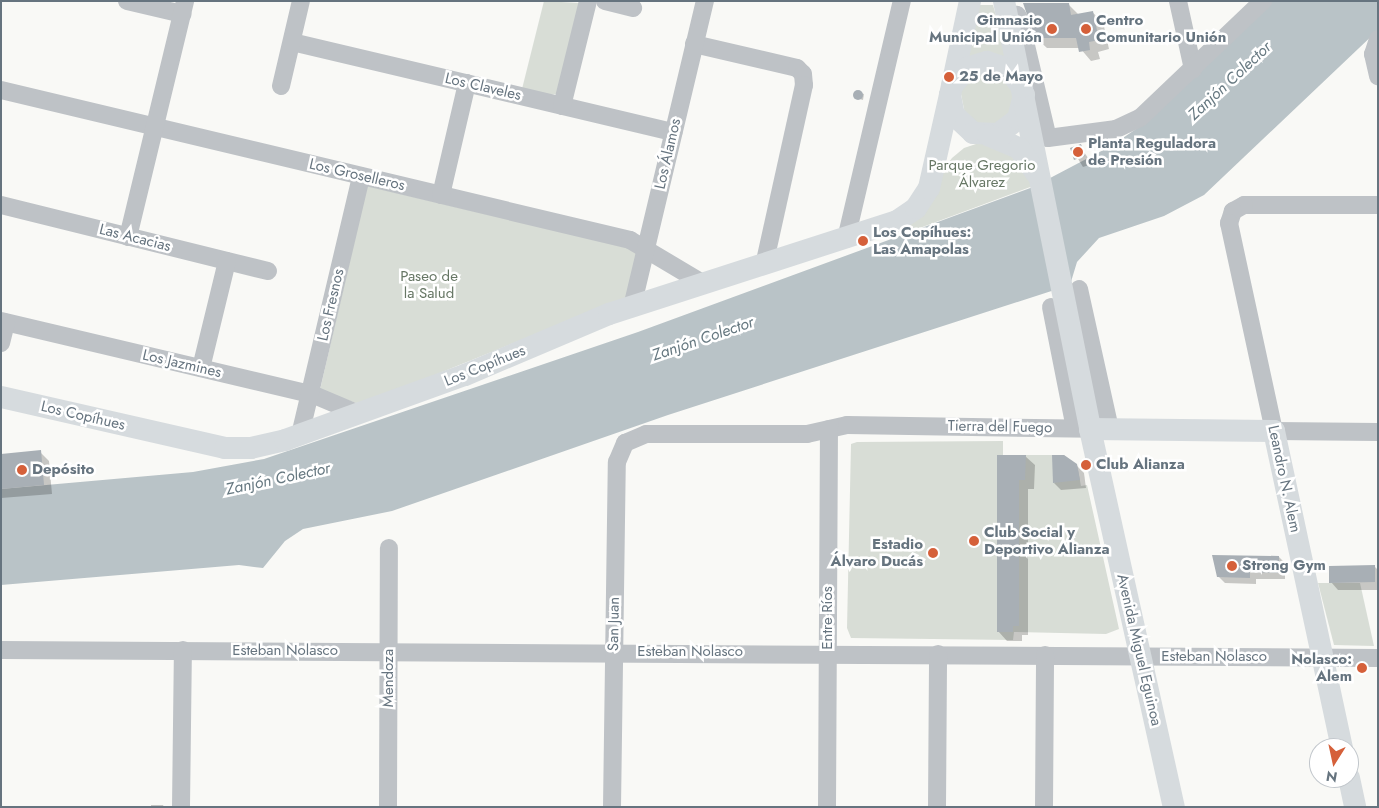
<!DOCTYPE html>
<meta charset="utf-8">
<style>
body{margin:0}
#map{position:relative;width:1379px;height:808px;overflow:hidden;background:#f9f9f6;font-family:Jost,sans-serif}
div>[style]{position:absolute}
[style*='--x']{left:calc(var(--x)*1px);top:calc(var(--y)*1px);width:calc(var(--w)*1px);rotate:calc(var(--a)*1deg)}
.green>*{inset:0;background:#d8ddd6}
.water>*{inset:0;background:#b9c3c7}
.shadow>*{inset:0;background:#0003}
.building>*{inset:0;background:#a8afb5}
.round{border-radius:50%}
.minor>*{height:18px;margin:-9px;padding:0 9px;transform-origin:9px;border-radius:9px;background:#bec2c6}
.major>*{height:22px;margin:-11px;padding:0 11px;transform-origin:11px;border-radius:11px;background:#d6dbde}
.dots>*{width:14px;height:14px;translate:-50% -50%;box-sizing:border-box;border:2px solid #fff;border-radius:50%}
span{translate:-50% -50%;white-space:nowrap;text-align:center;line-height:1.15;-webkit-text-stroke:5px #fff;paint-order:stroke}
.poi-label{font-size:15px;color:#66747f;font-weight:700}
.right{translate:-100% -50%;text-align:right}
.left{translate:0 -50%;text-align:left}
.street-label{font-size:15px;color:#66747f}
.park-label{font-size:15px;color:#677765}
.water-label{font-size:16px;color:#667880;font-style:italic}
.frame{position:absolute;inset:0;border:2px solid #66747f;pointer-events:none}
.north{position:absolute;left:1309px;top:738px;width:50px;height:50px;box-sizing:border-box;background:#fff;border:1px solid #c2c7cc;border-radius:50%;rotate:190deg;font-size:14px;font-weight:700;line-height:20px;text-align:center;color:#66747f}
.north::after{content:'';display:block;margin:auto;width:18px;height:22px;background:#d5603a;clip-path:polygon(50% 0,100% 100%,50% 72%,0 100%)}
</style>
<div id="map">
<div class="green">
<i style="clip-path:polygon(544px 1px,579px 3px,557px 94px,550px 95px,522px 89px)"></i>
<i style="clip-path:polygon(978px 5px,993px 5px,1009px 61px,968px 60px)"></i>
<i style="clip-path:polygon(993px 68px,1018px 96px,1002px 127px,967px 124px,959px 84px)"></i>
<i style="clip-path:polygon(979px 143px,1008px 149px,1033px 186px,901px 235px,899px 229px,952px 158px,964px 148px)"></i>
<i style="clip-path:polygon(367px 186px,633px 249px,637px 255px,627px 297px,368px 402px,356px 403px,320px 390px)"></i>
<i style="clip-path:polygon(1003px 441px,1003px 455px,1064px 455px,1077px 465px,1081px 486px,1087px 485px,1119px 629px,1106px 634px,1014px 632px,1013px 640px,851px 638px,847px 628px,851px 444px,857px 442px)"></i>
<i style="clip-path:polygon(1318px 583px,1360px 583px,1374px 646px,1334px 645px)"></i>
</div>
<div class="water">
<i style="clip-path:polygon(1272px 1px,1378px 1px,1378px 30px,1204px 195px,1164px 216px,1099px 238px,1077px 262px,1070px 285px,668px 415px,392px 511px,303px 529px,285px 541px,263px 568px,239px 565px,1px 585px,1px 489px,193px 472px,264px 459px,638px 332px,1033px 187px,1111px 146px,1142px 125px)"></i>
</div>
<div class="shadow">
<i style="clip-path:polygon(1068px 4px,1079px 15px,1092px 12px,1103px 22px,1109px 49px,1098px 52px,1100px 59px,1091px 61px,1080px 48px,1047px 48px,1036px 38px)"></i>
<i style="clip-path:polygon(856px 92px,864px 94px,863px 100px,856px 98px)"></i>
<i style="clip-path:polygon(1080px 146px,1092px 164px,1083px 167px,1072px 149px)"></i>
<i style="clip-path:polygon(40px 452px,49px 461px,52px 494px,1px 498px,1px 455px)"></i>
<i style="clip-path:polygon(998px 456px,1025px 456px,1035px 465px,1034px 489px,1028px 489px,1028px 635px,1022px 635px,1022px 641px,1007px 641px,998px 631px)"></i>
<i style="clip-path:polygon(1076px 465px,1084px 473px,1086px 488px,1061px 490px,1054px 483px)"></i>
<i style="clip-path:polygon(1279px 557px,1285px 563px,1285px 579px,1256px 579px,1256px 584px,1225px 583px,1218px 576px)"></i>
<i style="clip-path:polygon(1374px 566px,1378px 570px,1378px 590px,1338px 590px,1331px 582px)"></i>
<i style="clip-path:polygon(151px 805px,163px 805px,164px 807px,151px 807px)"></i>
</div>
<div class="building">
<i style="clip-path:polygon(1023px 3px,1069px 3px,1071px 15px,1093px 11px,1099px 40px,1089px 42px,1090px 50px,1079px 52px,1076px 38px,1035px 38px)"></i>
<i class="round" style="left:853px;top:90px;width:10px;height:10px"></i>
<i style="clip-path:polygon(1081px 144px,1085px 156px,1074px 160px,1070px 148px)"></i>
<i style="clip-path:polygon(41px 450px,44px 485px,1px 489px,1px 454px)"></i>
<i style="clip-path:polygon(997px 455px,1026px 455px,1025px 480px,1019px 480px,1019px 626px,1013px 626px,1013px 632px,997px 632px)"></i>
<i style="clip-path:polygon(1052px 455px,1064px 455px,1077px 464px,1080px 480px,1053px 483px)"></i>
<i style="clip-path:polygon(1212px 555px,1279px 556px,1279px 573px,1250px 572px,1250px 578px,1217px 577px)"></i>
<i style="clip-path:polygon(1375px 565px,1375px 582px,1329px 583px,1329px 566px)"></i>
</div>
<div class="minor">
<i style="--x:127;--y:1;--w:57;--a:13.3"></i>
<i style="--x:605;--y:1;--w:29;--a:14"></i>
<i style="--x:1178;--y:1;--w:70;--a:77.6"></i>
<i style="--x:1006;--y:13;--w:11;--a:10"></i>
<i style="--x:1017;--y:15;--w:6;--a:59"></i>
<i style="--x:1020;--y:20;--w:121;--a:76.7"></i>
<i style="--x:1048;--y:138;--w:69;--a:-7.5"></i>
<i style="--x:1116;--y:129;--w:26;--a:-25"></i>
<i style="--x:1140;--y:118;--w:170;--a:-43.6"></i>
<i style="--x:1378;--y:39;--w:16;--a:108"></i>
<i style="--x:1373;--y:54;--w:23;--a:77"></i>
<i style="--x:292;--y:42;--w:392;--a:13.3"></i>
<i style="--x:694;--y:44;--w:106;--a:13.1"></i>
<i style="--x:797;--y:68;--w:8;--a:45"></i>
<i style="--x:803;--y:74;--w:11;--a:85"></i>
<i style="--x:804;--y:85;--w:184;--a:102.5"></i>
<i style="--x:281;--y:86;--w:87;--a:-76.8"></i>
<i style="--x:1;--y:90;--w:647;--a:13.41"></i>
<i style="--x:630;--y:240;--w:86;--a:30.7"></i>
<i style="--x:562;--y:106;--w:108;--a:-76.1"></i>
<i style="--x:441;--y:195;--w:115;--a:-76.9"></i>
<i style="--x:1;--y:205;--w:275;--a:13.9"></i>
<i style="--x:1378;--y:205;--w:134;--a:180"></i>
<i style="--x:1244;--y:205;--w:13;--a:151"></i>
<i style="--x:1233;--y:211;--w:13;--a:108"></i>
<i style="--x:1229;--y:223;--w:213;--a:77.8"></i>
<i style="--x:1274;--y:431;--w:104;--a:0.6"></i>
<i style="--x:128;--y:237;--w:243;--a:-76.4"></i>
<i style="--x:846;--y:239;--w:244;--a:-76.8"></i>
<i style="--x:1079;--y:289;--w:143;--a:77.5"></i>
<i style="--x:632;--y:307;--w:315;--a:-76.6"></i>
<i style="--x:1051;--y:307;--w:123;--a:78.8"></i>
<i style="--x:1;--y:321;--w:322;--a:13.3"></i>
<i style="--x:314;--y:395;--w:49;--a:22.9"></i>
<i style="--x:1;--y:343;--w:21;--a:-76"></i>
<i style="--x:201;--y:368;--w:110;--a:-76.3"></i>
<i style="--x:300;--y:435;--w:266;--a:-76.7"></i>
<i style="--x:1;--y:650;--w:1377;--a:0.33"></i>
<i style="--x:181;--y:807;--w:157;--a:-89.3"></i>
<i style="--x:388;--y:807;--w:259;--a:-89.8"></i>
<i style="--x:612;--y:807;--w:345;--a:-89.2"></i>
<i style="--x:617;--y:462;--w:21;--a:-67"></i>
<i style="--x:625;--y:443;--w:23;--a:-23"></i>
<i style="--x:646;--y:434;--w:161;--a:0"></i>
<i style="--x:807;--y:434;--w:41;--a:-12.7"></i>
<i style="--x:847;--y:425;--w:243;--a:0.9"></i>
<i style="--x:827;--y:807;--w:378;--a:-89.7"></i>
<i style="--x:937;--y:807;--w:153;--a:-89.6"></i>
<i style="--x:1044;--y:807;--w:152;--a:-89.6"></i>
</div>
<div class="major">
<i style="--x:970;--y:1;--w:96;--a:102"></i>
<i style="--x:950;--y:95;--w:20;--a:79"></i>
<i style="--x:954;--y:115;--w:26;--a:43"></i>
<i style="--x:973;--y:133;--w:25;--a:2"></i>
<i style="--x:998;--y:134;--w:25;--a:-37"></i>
<i style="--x:1018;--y:119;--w:25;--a:-76"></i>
<i style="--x:1004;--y:1;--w:437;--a:78.6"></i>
<i style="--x:1090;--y:429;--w:387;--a:77.5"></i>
<i style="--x:952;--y:86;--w:23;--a:-50"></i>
<i style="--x:967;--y:68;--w:21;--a:-17"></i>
<i style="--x:987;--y:62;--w:22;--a:18"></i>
<i style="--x:1008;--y:69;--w:23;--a:52"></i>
<i style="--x:988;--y:135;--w:34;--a:23"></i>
<i style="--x:1019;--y:148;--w:30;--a:56"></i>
<i style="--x:1;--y:397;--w:230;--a:12.8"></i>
<i style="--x:225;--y:448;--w:26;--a:0"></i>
<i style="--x:251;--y:448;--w:35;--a:-13"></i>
<i style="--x:285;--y:440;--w:191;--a:-19.9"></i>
<i style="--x:465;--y:375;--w:156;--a:-23"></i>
<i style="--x:609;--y:314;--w:303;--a:-17.9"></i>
<i style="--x:897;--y:221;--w:23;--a:-34"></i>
<i style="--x:916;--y:208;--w:24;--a:-57"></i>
<i style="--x:929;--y:188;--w:95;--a:-77.3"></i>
<i style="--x:1090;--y:429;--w:184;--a:0.6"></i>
<i style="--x:1274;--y:431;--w:324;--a:77.9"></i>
<i style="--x:1349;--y:778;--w:30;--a:78"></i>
</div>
<div class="dots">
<i style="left:1052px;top:29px;background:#d5603a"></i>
<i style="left:1086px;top:29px;background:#d5603a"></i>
<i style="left:949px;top:77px;background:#d5603a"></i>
<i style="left:1078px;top:152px;background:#d5603a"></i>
<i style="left:863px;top:241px;background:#d5603a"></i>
<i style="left:1086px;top:465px;background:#d5603a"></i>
<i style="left:22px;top:470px;background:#d5603a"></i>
<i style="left:974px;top:541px;background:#d5603a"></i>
<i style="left:933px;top:553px;background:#d5603a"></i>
<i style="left:1232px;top:566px;background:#d5603a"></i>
<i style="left:1362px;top:668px;background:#d5603a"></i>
</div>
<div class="poi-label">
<span class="right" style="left:1042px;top:29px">Gimnasio<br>Municipal Unión</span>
<span class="left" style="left:1096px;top:29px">Centro<br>Comunitario Unión</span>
<span class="left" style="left:959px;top:77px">25 de Mayo</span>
<span class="left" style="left:1088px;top:152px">Planta Reguladora<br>de Presión</span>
<span class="left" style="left:873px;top:241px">Los Copíhues:<br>Las Amapolas</span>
<span class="left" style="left:1096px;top:465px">Club Alianza</span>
<span class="left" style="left:32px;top:470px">Depósito</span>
<span class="left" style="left:984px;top:541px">Club Social y<br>Deportivo Alianza</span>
<span class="right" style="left:923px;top:553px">Estadio<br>Álvaro Ducás</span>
<span class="left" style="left:1242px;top:566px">Strong Gym</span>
<span class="right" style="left:1352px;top:668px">Nolasco:<br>Alem</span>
</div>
<div class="street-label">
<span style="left:483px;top:87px;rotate:13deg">Los Claveles</span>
<span style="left:668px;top:154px;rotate:-77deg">Los Álamos</span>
<span style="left:357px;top:175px;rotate:13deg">Los Groselleros</span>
<span style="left:135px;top:238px;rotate:14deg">Las Acacias</span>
<span style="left:331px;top:305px;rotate:-77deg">Los Fresnos</span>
<span style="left:182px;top:364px;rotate:13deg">Los Jazmines</span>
<span style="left:485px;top:366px;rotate:-22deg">Los Copíhues</span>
<span style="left:83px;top:416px;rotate:13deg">Los Copíhues</span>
<span style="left:1000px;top:427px;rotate:1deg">Tierra del Fuego</span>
<span style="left:1284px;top:479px;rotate:78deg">Leandro N. Alem</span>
<span style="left:828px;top:618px;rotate:-90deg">Entre Ríos</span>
<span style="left:614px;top:624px;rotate:-89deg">San Juan</span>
<span style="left:1139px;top:650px;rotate:77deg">Avenida Miguel Eguinoa</span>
<span style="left:285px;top:651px">Esteban Nolasco</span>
<span style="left:690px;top:652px">Esteban Nolasco</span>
<span style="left:1214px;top:657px">Esteban Nolasco</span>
<span style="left:389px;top:678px;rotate:-90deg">Mendoza</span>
</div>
<div class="park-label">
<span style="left:982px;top:174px">Parque Gregorio<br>Álvarez</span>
<span style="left:429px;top:285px">Paseo de<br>la Salud</span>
</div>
<div class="water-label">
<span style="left:1230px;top:81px;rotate:-43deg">Zanjón Colector</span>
<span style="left:703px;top:339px;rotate:-19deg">Zanjón Colector</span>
<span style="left:278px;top:479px;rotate:-12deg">Zanjón Colector</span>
</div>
<div class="frame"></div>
<div class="north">N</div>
</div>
